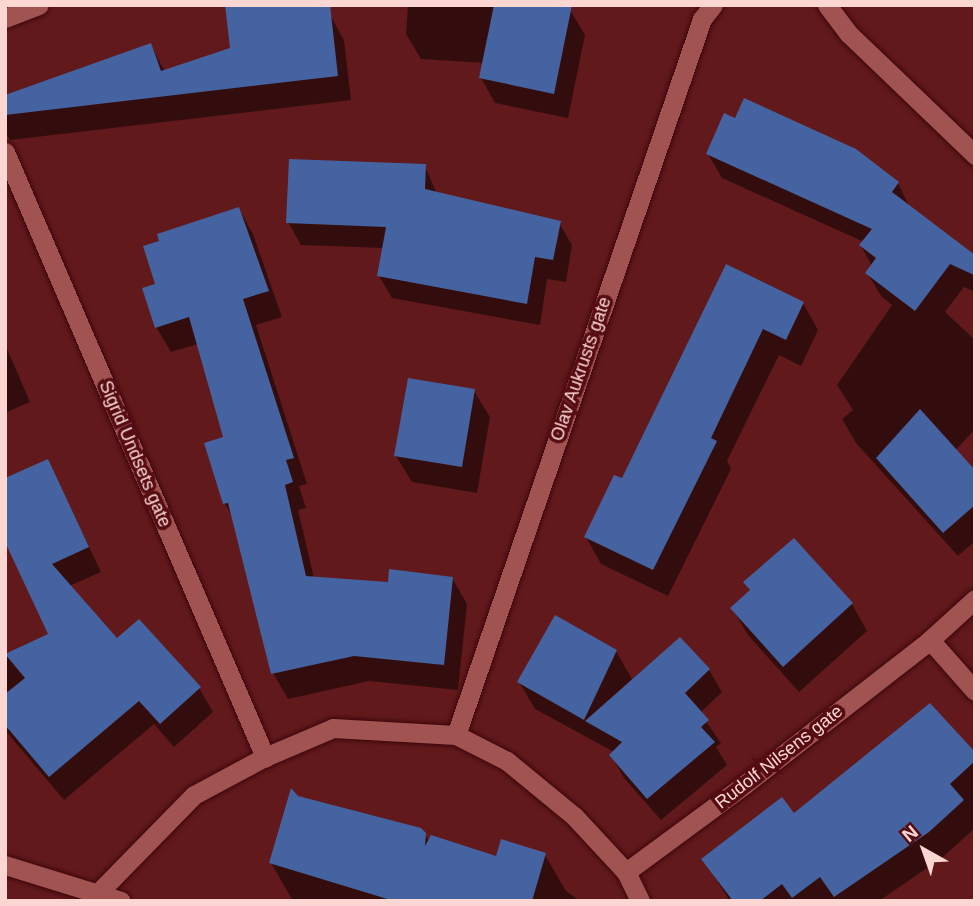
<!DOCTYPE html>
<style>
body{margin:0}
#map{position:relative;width:980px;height:906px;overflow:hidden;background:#61191c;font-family:Arial,sans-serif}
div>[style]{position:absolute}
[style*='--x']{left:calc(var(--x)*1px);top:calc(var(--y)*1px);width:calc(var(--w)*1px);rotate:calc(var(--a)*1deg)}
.shadow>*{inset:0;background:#0007}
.building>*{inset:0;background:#4463a0}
.roads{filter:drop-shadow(0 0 2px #3c060a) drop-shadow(0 0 2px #3c060a)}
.minor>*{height:19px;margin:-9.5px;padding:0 9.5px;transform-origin:9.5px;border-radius:9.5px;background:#a15351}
.tertiary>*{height:19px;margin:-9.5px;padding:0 9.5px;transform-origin:9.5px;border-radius:9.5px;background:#a15351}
span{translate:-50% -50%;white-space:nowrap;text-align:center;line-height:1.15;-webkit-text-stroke:7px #550c12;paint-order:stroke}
.street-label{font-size:18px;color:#fbd6d3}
.frame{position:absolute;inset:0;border:7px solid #fbd6d3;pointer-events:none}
.north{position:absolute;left:889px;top:815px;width:70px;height:70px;-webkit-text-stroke:5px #550c12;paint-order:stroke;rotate:320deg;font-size:19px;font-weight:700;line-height:28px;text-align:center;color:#fbd6d3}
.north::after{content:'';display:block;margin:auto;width:24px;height:32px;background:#fbd6d3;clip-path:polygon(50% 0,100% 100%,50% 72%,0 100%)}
</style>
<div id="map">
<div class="shadow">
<i style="clip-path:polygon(408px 5px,549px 5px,570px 10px,585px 35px,568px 118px,495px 103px,481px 78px,484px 63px,421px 59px,406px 34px)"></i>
<i style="clip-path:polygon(330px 15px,344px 40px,351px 100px,10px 140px,5px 131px,5px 97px,151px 45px,165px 72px)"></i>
<i style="clip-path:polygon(708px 154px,898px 183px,910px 208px,975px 257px,975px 292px,964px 287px,945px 312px,975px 340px,975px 429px,955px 451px,975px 472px,975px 541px,958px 556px,856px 443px,842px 419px,853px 410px,837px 385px,892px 305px,881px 296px,867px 273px,872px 266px,861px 246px,864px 242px,722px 178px)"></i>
<i style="clip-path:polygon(425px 166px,437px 194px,559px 223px,572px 245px,566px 282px,547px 279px,540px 325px,392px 298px,379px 276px,384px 248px,301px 245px,288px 222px)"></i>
<i style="clip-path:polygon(239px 209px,253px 234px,282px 317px,256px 325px,307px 484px,299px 486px,306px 508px,298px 510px,314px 578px,389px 584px,452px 578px,467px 604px,458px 690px,369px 681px,288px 699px,273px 673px,234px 519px,225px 504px,225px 438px,198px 344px,171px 352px,156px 327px,157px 285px)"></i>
<i style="clip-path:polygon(727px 266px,803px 303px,818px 330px,801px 366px,779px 355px,727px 461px,731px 469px,668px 596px,601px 564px,586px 537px,623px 481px)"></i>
<i style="clip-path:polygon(5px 344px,30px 402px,5px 413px)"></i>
<i style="clip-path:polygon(474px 391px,490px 417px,477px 493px,412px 482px,396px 456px)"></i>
<i style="clip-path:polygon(48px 461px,101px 572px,69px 586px,117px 641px,199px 688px,213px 712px,174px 747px,154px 724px,64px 800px,5px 730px,5px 656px,13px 653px,78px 696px,5px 537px)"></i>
<i style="clip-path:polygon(794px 540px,852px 604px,867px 631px,799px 692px,748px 635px,732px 608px,751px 592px,745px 582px)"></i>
<i style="clip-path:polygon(616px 651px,633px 681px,709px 670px,722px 692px,700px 713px,721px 743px,716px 747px,727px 765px,661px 820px,624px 778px,611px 755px,614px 752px,535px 709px,519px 682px)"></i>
<i style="clip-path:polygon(975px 755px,975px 828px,943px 857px,879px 901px,730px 901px,703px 859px,794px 815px)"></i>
<i style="clip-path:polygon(297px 797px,425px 834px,429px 842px,497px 858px,545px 855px,566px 891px,580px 901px,293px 901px,271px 863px)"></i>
</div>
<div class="building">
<i style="clip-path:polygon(225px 5px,330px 5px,338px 76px,5px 115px,5px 95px,151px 43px,161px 71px,230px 48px)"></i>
<i style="clip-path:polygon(494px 5px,572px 5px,554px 94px,479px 78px)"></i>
<i style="clip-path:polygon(744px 98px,856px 149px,899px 182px,892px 192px,975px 255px,974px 275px,950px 264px,915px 311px,865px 273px,876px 258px,859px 245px,872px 229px,706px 154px,724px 113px,735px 118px)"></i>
<i style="clip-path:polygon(289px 159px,426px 164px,425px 189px,561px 221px,553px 260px,535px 257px,527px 304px,377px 276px,386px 227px,286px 223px)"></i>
<i style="clip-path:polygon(239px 207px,269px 291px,243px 299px,294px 458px,286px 460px,293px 482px,285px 485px,306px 576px,388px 582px,389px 569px,453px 577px,444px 665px,354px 656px,271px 674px,228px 503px,223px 504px,204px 443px,223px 437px,189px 317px,155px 328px,142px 288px,155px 284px,143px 246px,159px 241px,157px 234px)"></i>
<i style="clip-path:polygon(726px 264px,804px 302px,786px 340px,763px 329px,711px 438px,717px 441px,653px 570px,584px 537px,614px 475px,622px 478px)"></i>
<i style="clip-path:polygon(408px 378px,475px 389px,462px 467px,394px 456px)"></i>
<i style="clip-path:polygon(920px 409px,975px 470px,975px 505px,943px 533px,876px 458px)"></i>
<i style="clip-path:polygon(48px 459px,89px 547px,52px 564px,117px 638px,139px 619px,201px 687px,160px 724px,139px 701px,49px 777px,5px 725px,5px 694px,25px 678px,5px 654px,48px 634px,5px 542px,5px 478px)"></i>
<i style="clip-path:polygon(794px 538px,853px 603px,783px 667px,730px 608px,750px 590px,743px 582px)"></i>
<i style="clip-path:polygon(555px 615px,617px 650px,584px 720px,517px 682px)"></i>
<i style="clip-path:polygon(680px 637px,710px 669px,685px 693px,709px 720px,701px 727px,715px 742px,647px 799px,609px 755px,622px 742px,585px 721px)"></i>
<i style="clip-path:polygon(930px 703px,975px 752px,975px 761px,950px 784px,964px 800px,929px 832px,834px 897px,820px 877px,792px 898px,782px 884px,760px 901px,733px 901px,701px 859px,782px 797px,794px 813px)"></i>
<i style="clip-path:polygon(291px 788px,298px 796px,421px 828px,426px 833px,425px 846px,431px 835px,496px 856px,501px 839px,546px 853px,532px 901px,394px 901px,269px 863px)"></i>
</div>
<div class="roads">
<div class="minor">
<i style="--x:827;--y:5;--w:36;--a:53"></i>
<i style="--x:849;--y:34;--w:175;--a:43.8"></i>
<i style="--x:5;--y:18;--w:36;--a:-21"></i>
<i style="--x:5;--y:152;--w:659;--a:66.74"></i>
<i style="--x:930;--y:640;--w:68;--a:48.6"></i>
<i style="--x:456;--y:735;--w:757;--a:-71.04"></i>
<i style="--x:702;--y:19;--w:18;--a:-52"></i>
<i style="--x:626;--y:872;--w:147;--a:-36.4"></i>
<i style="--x:744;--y:785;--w:236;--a:-37.9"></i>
<i style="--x:930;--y:640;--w:61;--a:-42.3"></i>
<i style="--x:97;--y:894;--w:139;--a:-45.6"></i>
<i style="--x:194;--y:795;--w:81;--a:-28.2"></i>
<i style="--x:265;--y:757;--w:74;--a:-23.1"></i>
<i style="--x:333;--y:728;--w:123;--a:3.3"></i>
<i style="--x:456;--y:735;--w:57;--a:27"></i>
<i style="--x:507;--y:761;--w:87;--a:39.4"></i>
<i style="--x:574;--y:816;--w:76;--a:47.1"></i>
<i style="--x:626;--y:872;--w:32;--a:64"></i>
</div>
<div class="tertiary">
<i style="--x:5;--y:865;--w:121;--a:17.2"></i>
</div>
</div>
<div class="street-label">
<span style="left:581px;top:369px;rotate:-71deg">Olav Aukrusts gate</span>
<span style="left:135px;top:454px;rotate:67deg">Sigrid Undsets gate</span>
<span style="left:779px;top:757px;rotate:-38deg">Rudolf Nilsens gate</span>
</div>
<div class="frame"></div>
<div class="north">N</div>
</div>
